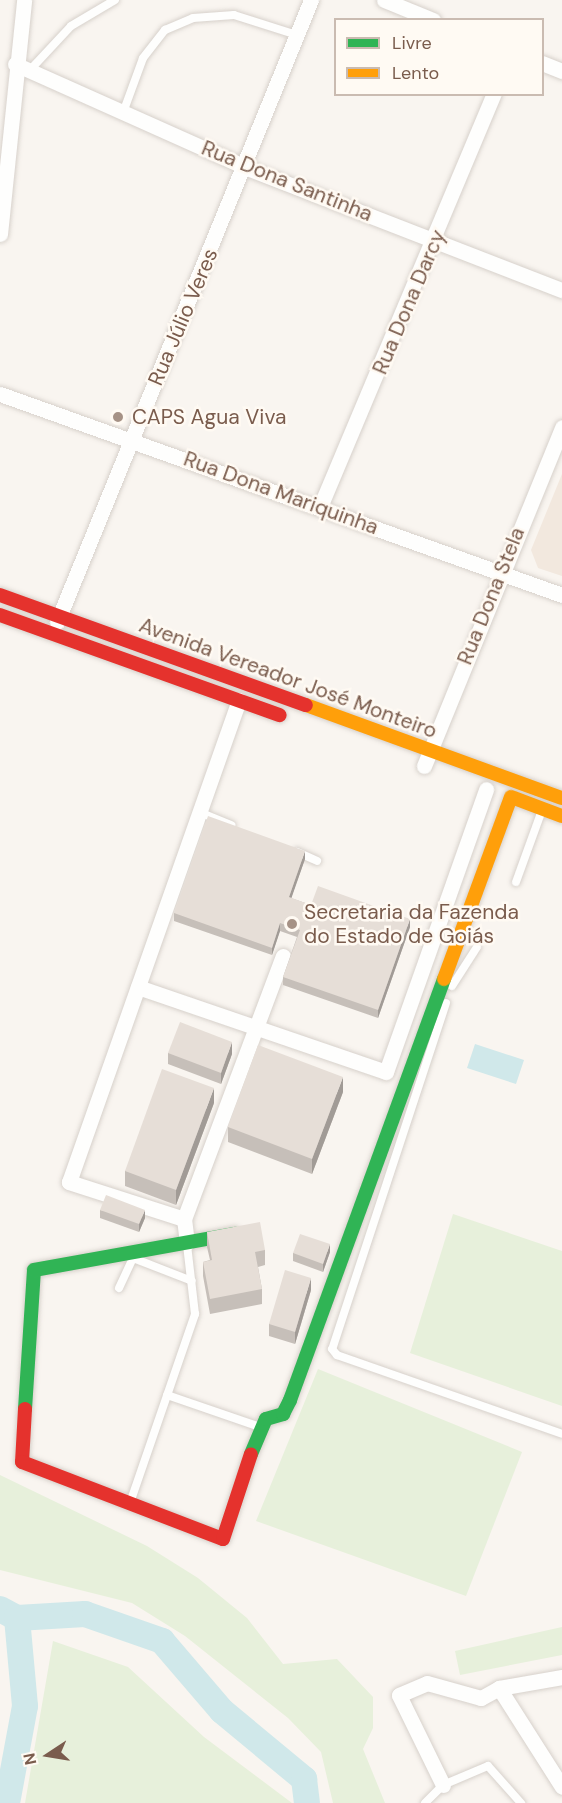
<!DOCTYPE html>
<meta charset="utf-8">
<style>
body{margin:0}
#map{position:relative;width:562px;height:1803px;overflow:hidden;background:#f9f5f0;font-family:"DM Sans",sans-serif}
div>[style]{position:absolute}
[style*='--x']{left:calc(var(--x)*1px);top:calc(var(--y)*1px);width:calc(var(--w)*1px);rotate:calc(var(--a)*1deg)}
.residential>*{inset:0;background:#f2e8de}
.green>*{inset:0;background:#e7f0db}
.water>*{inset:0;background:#d0e8ea}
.river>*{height:26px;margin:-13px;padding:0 13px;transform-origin:13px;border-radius:13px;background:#d0e8ea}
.roads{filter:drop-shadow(0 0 2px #d7d1cb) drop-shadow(0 0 2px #d7d1cb)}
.lane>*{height:8px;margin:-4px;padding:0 4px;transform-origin:4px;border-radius:4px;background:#fefefd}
.street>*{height:15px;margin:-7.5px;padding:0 7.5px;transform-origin:7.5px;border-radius:7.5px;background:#fefefd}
.fast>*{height:14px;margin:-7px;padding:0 7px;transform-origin:7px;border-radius:7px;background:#30b455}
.slow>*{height:14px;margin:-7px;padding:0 7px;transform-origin:7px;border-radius:7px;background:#ff9f0a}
.jam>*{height:14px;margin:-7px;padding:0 7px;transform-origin:7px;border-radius:7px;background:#e5322d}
.wall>*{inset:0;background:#c6bfb9}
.shaded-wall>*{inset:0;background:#a19b96}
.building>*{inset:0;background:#e6ded7}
.dots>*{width:16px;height:16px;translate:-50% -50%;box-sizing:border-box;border:3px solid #fffaf3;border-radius:50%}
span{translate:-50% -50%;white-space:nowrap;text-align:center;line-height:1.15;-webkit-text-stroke:5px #fffaf3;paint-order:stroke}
.street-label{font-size:21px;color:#7a5c4d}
.poi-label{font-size:21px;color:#7a5c4d}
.left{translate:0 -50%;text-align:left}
.legend{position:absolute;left:334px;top:18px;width:210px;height:78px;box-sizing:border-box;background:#fffaf3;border:2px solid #cabbb1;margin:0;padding:8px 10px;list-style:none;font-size:18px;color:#7a5c4d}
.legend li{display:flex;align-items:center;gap:12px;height:30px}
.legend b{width:30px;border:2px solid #cabbb1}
.north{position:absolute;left:18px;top:1725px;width:60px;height:60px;-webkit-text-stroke:4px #fffaf3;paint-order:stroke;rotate:258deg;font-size:16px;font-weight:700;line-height:24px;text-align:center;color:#7a5c4d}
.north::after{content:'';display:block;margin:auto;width:21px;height:27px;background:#7a5c4d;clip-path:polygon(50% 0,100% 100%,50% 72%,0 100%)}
</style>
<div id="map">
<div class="residential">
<i style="clip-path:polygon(562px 474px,562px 576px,538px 568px,531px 550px)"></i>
</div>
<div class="green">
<i style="clip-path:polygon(453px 1214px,562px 1251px,562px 1406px,410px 1353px)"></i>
<i style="clip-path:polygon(318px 1369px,522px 1452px,466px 1596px,256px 1521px)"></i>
<i style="clip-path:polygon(0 1475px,147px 1546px,198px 1578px,247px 1618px,283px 1664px,337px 1659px,373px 1697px,373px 1728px,363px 1749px,385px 1803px,333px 1803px,321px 1752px,288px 1718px,185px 1636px,132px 1603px,0 1570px)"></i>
<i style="clip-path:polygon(562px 1627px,562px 1655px,460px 1675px,455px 1651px)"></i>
<i style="clip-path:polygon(53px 1641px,128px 1667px,204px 1737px,292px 1803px,25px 1803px)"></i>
</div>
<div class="water">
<i style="clip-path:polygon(475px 1044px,524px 1060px,516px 1084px,467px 1068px)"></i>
</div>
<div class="river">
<i style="--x:0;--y:1609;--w:19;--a:28"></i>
<i style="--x:17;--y:1618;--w:88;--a:84.8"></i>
<i style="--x:25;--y:1706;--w:99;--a:100.5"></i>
<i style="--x:17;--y:1618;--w:68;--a:-3.4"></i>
<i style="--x:85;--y:1614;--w:82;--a:19.3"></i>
<i style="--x:162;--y:1641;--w:92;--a:49.4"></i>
<i style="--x:222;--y:1711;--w:107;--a:39.7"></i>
<i style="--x:304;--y:1779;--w:24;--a:83"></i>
</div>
<div class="roads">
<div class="lane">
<i style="--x:30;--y:70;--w:60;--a:-47"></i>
<i style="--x:71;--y:26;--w:51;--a:-30.6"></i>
<i style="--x:124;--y:110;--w:55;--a:-69.9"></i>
<i style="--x:143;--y:58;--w:36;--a:-52"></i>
<i style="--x:165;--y:30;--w:30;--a:-23"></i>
<i style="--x:193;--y:18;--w:41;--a:-4.2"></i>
<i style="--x:234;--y:15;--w:66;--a:17.6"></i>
<i style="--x:199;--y:812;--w:35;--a:22"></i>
<i style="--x:297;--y:852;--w:22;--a:24"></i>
<i style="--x:516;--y:882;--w:77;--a:-70.1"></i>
<i style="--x:452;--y:986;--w:46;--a:-57.3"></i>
<i style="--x:446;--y:1003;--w:364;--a:108.2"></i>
<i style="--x:332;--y:1349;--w:8;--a:50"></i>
<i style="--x:337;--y:1355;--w:238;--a:19.3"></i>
<i style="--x:133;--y:1258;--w:63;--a:21.3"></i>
<i style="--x:119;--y:1288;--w:33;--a:-65"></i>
<i style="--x:167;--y:1395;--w:98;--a:19"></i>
<i style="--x:130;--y:1503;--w:200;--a:-71"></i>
<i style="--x:195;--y:1314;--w:69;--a:-96.6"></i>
<i style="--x:425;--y:1803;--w:25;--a:-45"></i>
<i style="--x:443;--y:1785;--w:49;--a:-22.9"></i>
<i style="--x:488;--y:1766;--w:50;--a:48.3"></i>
</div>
<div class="street">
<i style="--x:384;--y:0;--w:53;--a:22.2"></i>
<i style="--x:542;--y:63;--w:22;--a:22"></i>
<i style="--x:15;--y:64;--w:254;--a:24.1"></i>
<i style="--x:247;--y:168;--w:338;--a:21.2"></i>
<i style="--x:0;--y:234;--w:235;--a:-84.1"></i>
<i style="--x:0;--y:394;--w:597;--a:19.68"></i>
<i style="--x:320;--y:507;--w:448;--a:-67.2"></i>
<i style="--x:57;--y:622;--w:672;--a:-67.79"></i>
<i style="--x:424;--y:766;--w:366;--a:-67.8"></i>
<i style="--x:138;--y:987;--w:262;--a:18.9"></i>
<i style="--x:386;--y:1072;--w:300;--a:-70.5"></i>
<i style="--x:184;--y:1219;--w:121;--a:-162.2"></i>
<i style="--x:69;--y:1182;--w:511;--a:-70.57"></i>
<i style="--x:187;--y:1243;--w:24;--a:-97"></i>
<i style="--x:184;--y:1219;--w:281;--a:-69.4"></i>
<i style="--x:499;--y:1688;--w:117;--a:57.5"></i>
<i style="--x:443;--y:1785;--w:100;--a:-116.1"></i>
<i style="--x:399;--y:1695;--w:30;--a:-23"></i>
<i style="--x:427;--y:1683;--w:56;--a:15.5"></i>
<i style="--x:481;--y:1698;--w:21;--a:-29"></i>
<i style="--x:499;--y:1688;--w:64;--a:-9.9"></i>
</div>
<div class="fast">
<i style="--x:25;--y:1409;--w:139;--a:-86.3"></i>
<i style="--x:34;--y:1270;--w:204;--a:-10.2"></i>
<i style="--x:251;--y:1454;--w:38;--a:-67"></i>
<i style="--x:266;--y:1419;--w:18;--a:-16"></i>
<i style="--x:283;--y:1414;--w:16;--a:-63"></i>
<i style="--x:290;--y:1400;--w:448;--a:-69.9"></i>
</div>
<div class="slow">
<i style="--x:306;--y:705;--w:272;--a:20"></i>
<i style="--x:514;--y:798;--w:51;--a:20.6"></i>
<i style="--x:444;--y:979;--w:194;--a:-69.8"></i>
</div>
<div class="jam">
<i style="--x:0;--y:595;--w:325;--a:19.8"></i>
<i style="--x:0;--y:615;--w:297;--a:19.7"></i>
<i style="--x:25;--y:1409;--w:53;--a:93.2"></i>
<i style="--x:22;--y:1462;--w:215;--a:21"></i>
<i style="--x:223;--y:1539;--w:89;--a:-71.8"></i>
</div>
</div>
<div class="wall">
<i style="clip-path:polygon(305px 859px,291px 898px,311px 905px,410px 927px,378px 1018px,283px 985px,283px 977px,297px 937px,280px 931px,272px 955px,174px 921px,174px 913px)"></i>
<i style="clip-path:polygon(168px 1053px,232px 1054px,221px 1084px,168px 1064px)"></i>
<i style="clip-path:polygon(343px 1092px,312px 1174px,228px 1142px,228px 1127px)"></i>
<i style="clip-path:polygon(214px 1103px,176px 1205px,125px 1186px,125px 1171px)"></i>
<i style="clip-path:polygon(100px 1210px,145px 1218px,139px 1232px,100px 1218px)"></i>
<i style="clip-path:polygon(207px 1232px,265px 1250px,265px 1265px,258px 1267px,262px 1289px,262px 1304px,210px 1314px,203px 1276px,203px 1262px,210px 1260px,207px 1247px)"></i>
<i style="clip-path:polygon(330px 1252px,323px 1272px,293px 1261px,293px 1253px)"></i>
<i style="clip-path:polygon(311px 1290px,295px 1344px,269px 1336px,269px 1324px)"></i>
</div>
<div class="shaded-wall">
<i style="clip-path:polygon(305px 851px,305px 859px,289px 905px,289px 897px)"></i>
<i style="clip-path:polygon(410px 919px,410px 927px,378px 1018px,378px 1010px)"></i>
<i style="clip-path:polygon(280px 923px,280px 931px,272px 955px,272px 948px)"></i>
<i style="clip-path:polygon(232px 1042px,232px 1054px,221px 1084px,221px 1073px)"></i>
<i style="clip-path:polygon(343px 1077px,343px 1092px,312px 1174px,312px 1159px)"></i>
<i style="clip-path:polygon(214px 1088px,214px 1103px,176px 1205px,176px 1190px)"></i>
<i style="clip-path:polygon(145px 1210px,145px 1218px,139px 1232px,139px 1224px)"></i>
<i style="clip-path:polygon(330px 1244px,330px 1252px,323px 1272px,323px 1264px)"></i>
<i style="clip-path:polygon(311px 1278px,311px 1290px,295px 1344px,295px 1332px)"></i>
</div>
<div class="building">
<i style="clip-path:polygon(208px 816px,305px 851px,289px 897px,311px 905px,318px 886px,410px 919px,378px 1010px,283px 977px,300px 930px,280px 923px,272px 948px,174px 913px)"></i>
<i style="clip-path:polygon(180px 1022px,232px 1042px,221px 1073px,168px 1053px)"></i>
<i style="clip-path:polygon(258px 1045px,343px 1077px,312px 1159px,228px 1127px)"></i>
<i style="clip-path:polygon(162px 1069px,214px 1088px,176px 1190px,125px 1171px)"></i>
<i style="clip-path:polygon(106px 1195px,145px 1210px,139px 1224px,100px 1210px)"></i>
<i style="clip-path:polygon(260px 1222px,265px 1250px,255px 1252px,262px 1289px,210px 1299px,203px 1262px,212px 1260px,207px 1232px)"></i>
<i style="clip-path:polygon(300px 1234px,330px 1244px,323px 1264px,293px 1253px)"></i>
<i style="clip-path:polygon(285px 1270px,311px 1278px,295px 1332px,269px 1324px)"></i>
</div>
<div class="dots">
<i style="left:118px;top:417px;background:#a69286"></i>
<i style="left:292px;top:924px;background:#a69286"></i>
</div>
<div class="street-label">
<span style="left:287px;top:181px;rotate:22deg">Rua Dona Santinha</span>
<span style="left:409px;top:302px;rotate:-67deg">Rua Dona Darcy</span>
<span style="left:183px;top:317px;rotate:-67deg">Rua Júlio Veres</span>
<span style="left:281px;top:493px;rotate:20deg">Rua Dona Mariquinha</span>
<span style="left:491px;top:596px;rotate:-68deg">Rua Dona Stela</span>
<span style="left:288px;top:678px;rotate:20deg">Avenida Vereador José Monteiro</span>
</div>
<div class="poi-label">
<span class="left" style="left:132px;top:417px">CAPS Agua Viva</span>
<span class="left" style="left:304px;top:924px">Secretaria da Fazenda<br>do Estado de Goiás</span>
</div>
<ul class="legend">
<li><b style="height:8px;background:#30b455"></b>Livre</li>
<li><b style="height:8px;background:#ff9f0a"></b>Lento</li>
</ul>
<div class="north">N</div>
</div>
